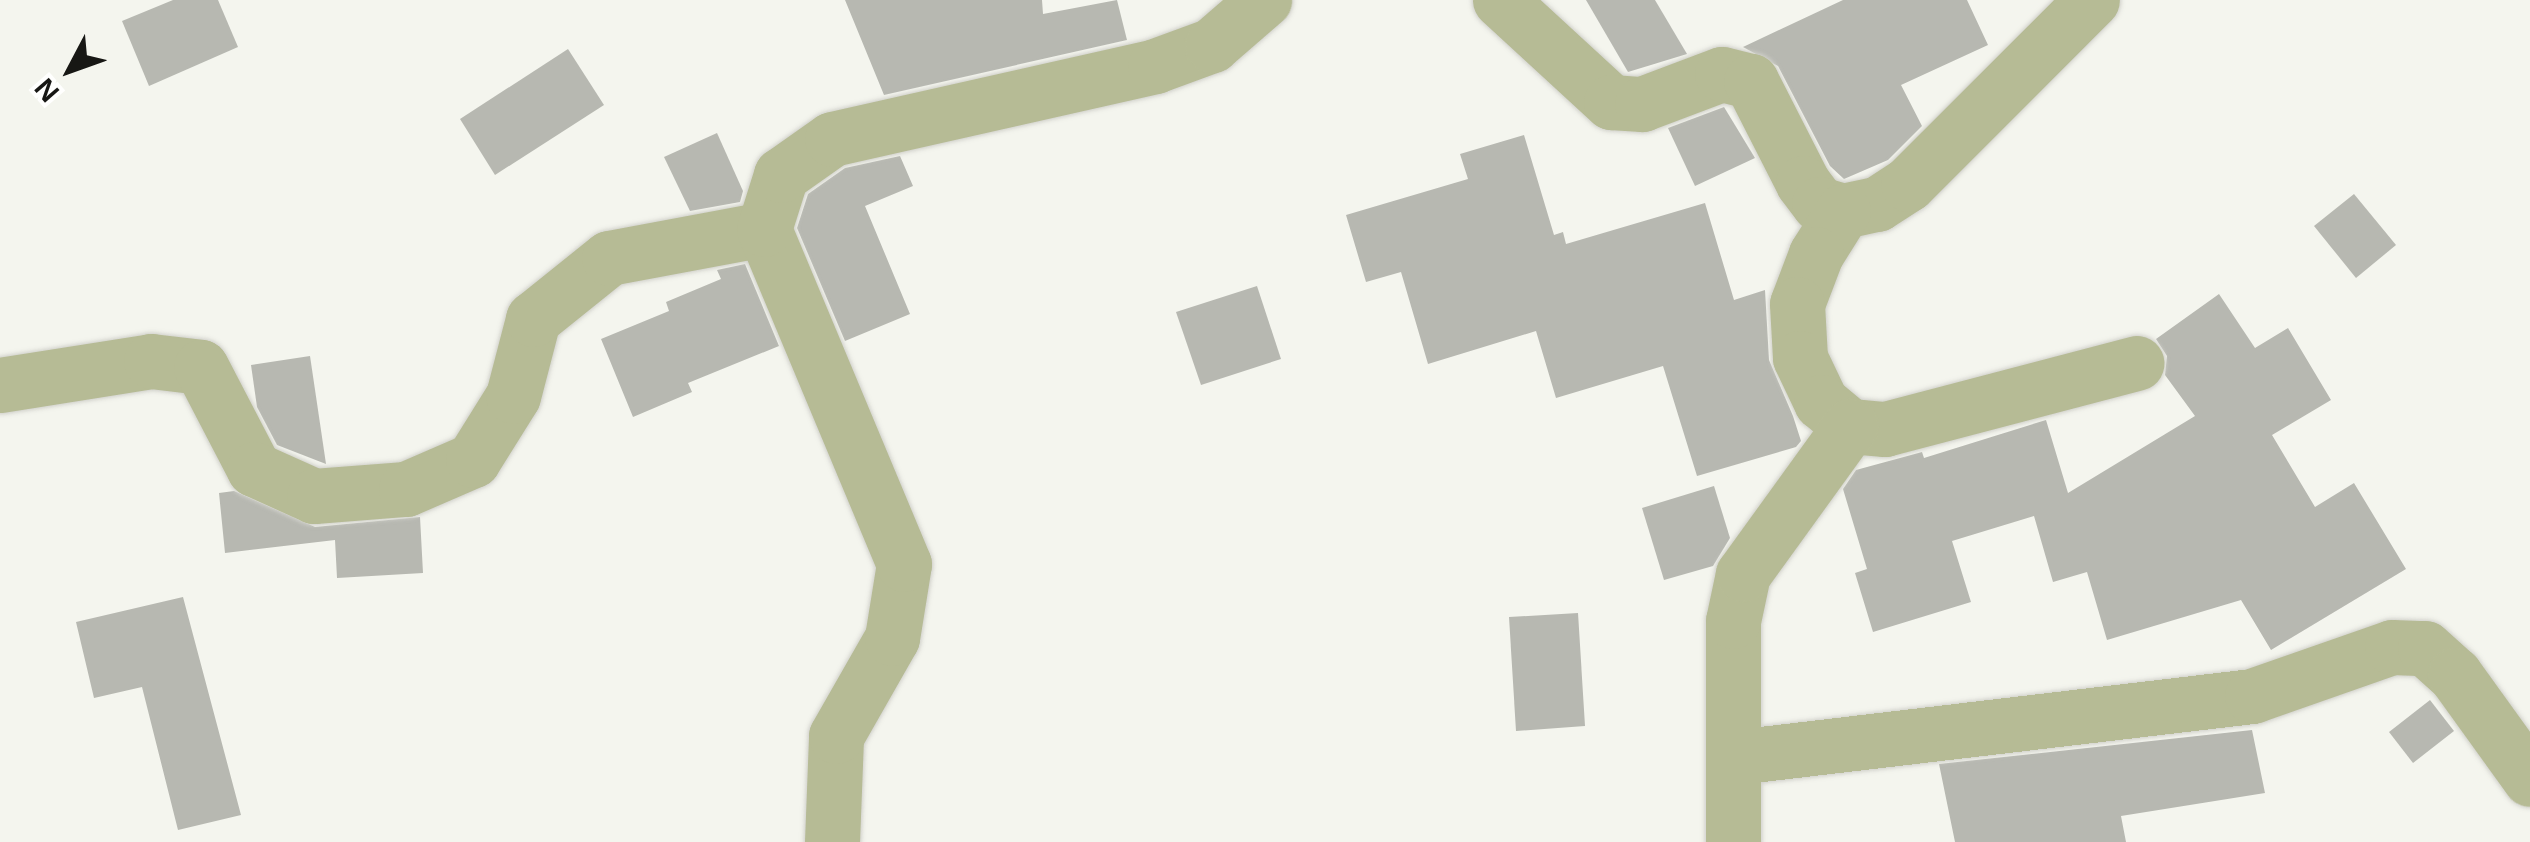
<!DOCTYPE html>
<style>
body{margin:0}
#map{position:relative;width:2530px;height:842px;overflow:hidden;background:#f4f5ee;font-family:Helvetica,sans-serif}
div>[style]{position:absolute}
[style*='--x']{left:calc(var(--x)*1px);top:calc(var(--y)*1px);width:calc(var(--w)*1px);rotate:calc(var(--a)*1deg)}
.building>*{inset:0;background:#b7b8b1}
.roads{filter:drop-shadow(0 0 2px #d1d1cb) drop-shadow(0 0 2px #d1d1cb)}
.minor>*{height:55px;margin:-27.5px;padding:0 27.5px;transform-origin:27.5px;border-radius:27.5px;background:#b6bb95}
span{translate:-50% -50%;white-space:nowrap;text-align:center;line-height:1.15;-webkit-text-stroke:8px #fffffe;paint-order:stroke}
.north{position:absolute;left:20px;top:20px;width:100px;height:100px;-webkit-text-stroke:8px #fffffe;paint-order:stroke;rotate:229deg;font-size:28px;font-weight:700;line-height:40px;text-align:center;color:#171714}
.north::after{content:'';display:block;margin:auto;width:35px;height:45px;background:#171714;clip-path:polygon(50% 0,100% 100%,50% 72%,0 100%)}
</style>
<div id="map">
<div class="building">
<i style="clip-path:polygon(173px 0,218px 0,238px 47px,149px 86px,122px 21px)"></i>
<i style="clip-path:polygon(845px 0,1042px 0,1043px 14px,1117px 0,1127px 40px,884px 95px)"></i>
<i style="clip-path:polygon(1586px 0,1655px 0,1687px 54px,1628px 72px)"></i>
<i style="clip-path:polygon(1843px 0,1967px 0,1988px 45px,1901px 85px,1922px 126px,1888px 160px,1844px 179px,1830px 166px,1778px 66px,1743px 47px)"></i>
<i style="clip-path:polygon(568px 49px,604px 105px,495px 175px,460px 119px)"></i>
<i style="clip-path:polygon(1724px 107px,1755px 158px,1695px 186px,1668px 128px)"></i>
<i style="clip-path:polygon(717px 133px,743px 191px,740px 202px,690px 211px,664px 157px)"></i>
<i style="clip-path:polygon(1524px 135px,1554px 235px,1563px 232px,1566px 244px,1705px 203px,1734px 300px,1765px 290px,1769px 360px,1793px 416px,1801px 441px,1796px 447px,1697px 476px,1663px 366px,1556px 398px,1536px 331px,1428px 364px,1401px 272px,1366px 282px,1346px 215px,1468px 179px,1460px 154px)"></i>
<i style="clip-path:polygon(900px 156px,913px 186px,865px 206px,910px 314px,845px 341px,797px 228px,808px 194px,845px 168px)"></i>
<i style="clip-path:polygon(2354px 194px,2396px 245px,2356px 278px,2314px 226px)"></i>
<i style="clip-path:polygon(745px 264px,779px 346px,688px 383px,692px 392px,633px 417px,601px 339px,669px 311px,666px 302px,721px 279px,717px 270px)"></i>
<i style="clip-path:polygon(1257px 286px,1281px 359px,1201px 385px,1176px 312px)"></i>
<i style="clip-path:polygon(2219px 294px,2255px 348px,2288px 328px,2331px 400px,2272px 435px,2315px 507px,2354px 483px,2406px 569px,2271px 650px,2241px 600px,2107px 640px,2087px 572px,2053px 582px,2034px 516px,1952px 541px,1971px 602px,1873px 632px,1855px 573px,1867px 569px,1843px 489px,1856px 470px,1922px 452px,1924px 458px,2046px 420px,2068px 493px,2195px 416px,2165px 375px,2167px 356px,2156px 339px)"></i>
<i style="clip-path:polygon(310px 356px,326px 464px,277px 445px,257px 407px,251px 365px)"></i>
<i style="clip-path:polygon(1714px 486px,1730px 538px,1713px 566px,1664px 580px,1642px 508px)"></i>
<i style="clip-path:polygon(234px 491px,315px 527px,420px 517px,423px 573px,337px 578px,335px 540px,225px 553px,219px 493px)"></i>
<i style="clip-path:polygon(183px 597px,241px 815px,178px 830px,142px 687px,94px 698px,76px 622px)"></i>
<i style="clip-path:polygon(1578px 613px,1585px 726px,1516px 731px,1509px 617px)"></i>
<i style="clip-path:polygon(2430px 700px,2454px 731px,2413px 763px,2389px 732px)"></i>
<i style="clip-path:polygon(2252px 730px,2265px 793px,2121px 816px,2126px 842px,1955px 842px,1939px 764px)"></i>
</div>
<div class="roads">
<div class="minor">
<i style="--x:1500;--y:0;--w:151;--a:42.6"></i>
<i style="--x:1611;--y:102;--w:31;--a:4"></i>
<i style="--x:1642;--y:104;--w:85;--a:-20.6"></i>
<i style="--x:1722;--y:74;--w:30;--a:14"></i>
<i style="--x:1751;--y:81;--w:114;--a:63"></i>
<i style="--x:1803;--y:183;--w:26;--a:53"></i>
<i style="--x:1819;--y:204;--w:25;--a:16"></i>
<i style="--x:1843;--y:211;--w:35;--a:-12"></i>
<i style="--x:1877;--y:204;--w:37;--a:-33"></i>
<i style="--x:1908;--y:184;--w:260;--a:-45"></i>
<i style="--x:1843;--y:211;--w:51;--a:122.1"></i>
<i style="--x:1816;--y:254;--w:53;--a:110.8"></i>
<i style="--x:1797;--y:304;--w:54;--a:86.8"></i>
<i style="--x:1800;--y:358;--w:49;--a:64.5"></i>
<i style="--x:1821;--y:402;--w:38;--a:40"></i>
<i style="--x:1850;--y:426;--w:35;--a:5"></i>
<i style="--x:1885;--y:429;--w:260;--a:-14.7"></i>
<i style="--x:0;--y:385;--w:153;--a:-9"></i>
<i style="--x:151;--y:361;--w:50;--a:6.8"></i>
<i style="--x:201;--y:367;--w:115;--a:62.5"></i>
<i style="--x:254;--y:469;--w:66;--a:24.2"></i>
<i style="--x:314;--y:496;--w:92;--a:-4.4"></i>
<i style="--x:406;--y:489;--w:73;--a:-23.4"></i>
<i style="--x:473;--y:460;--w:75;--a:-58"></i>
<i style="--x:513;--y:396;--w:80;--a:-75.4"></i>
<i style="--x:533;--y:319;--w:97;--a:-38.8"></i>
<i style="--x:609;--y:258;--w:158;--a:-10.6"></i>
<i style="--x:1736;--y:757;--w:520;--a:-6.74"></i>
<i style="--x:2252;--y:696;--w:148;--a:-19.3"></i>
<i style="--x:2392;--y:647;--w:33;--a:2"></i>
<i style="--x:2425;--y:648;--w:40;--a:42"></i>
<i style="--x:2455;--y:675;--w:128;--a:54.2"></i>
<i style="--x:832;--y:842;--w:106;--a:-87.8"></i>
<i style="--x:836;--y:736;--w:113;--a:-60.3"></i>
<i style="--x:892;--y:638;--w:75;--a:-80.8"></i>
<i style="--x:904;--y:564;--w:363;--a:-112.7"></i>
<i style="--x:764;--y:229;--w:57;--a:-72.5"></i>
<i style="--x:781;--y:175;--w:62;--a:-35.2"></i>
<i style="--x:832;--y:139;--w:331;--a:-12.7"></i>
<i style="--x:1155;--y:66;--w:61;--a:-20.2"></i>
<i style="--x:1212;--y:45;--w:69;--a:-40.9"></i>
<i style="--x:1733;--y:842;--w:221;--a:-90"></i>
<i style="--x:1733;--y:621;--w:48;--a:-78"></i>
<i style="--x:1743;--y:574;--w:183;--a:-54.1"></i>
</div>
</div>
<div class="north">N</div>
</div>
